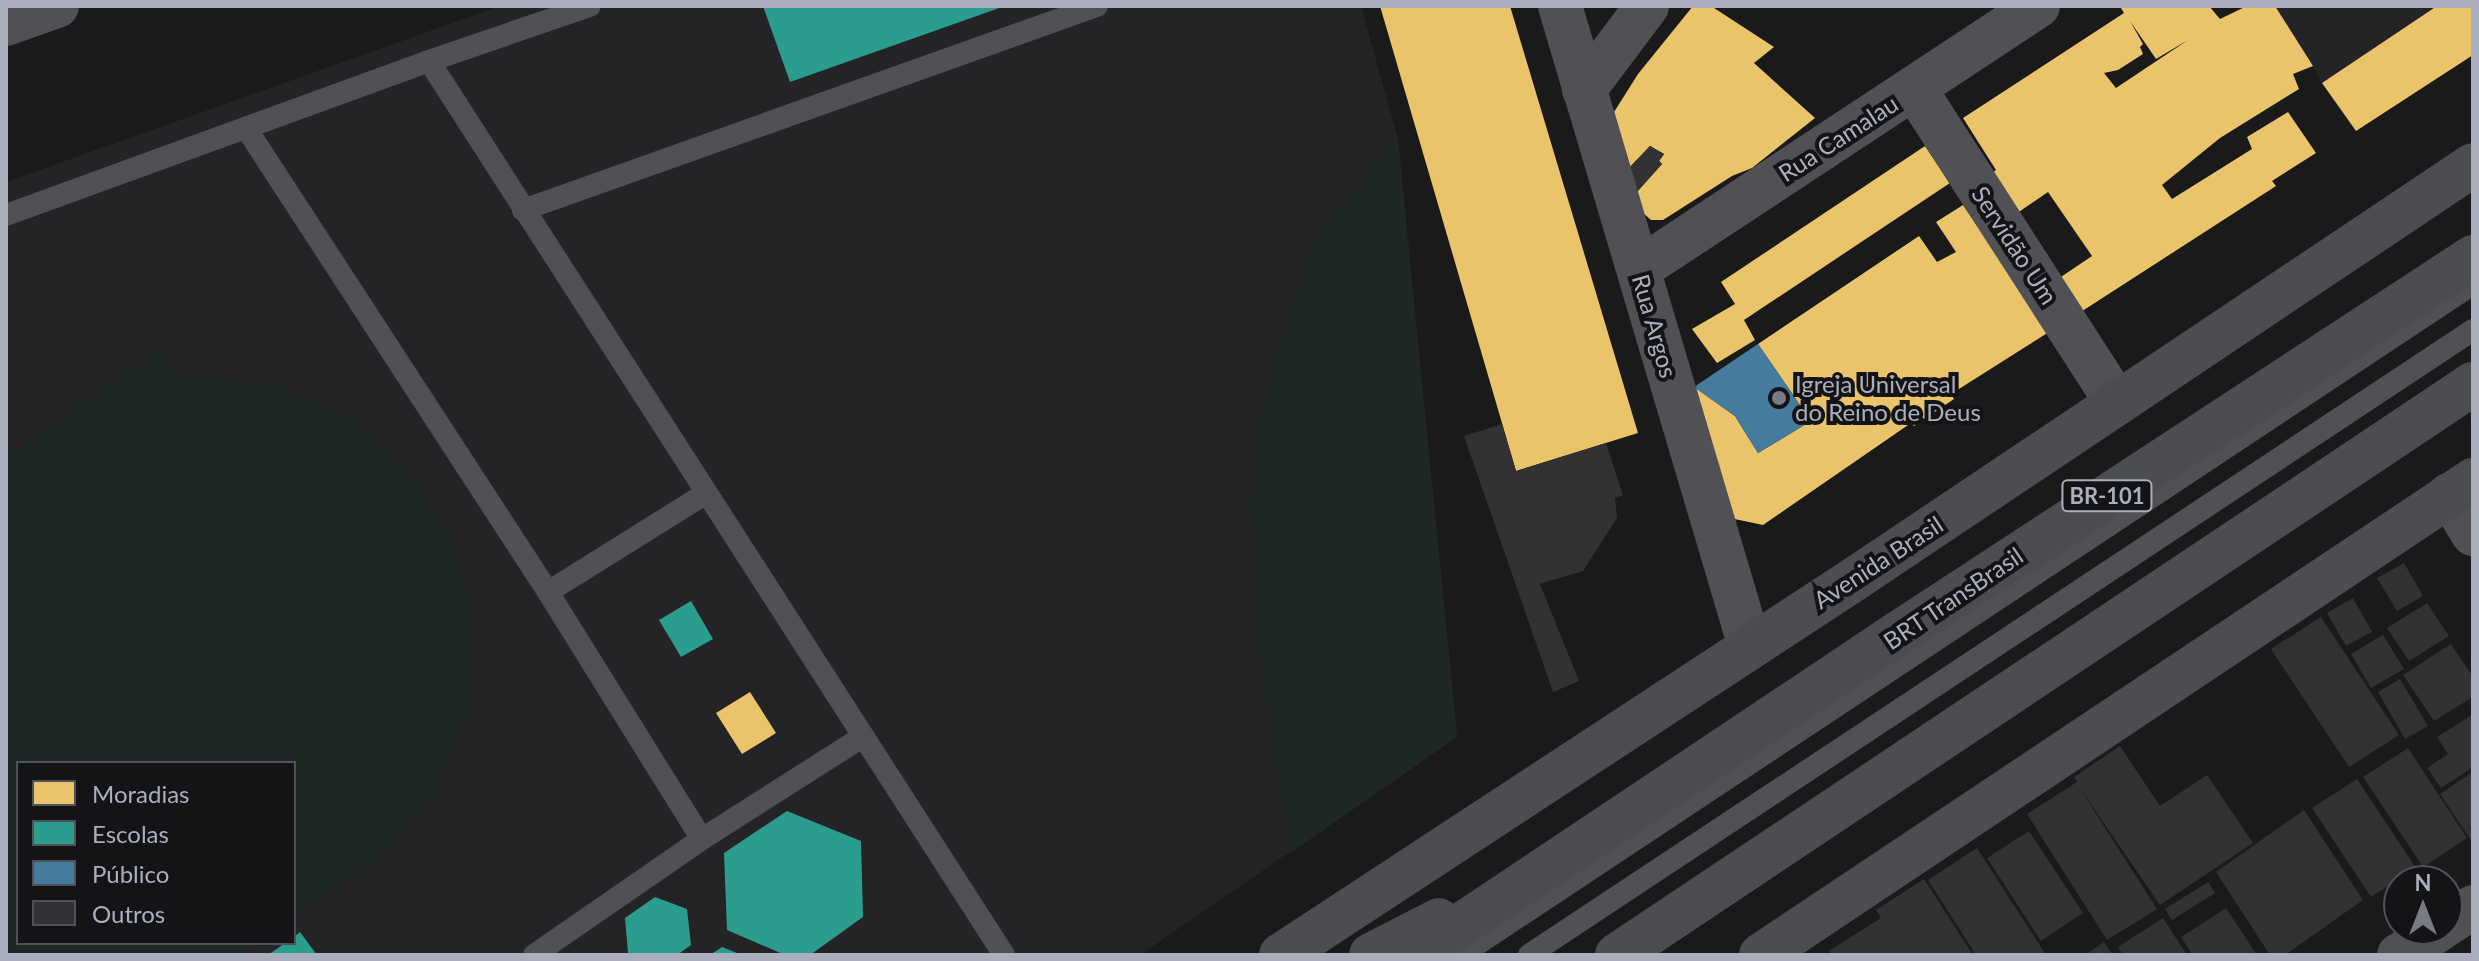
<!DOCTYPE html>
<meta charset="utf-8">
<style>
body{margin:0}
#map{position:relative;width:2479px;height:961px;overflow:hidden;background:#1a1a1b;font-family:Lato,sans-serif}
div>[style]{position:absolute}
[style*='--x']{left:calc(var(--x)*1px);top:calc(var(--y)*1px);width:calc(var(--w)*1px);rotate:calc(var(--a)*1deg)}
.built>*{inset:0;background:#242427}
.green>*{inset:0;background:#1f2822}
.homes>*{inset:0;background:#e9c46a}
.schools>*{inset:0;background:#2a9d8f}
.public>*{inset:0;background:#457b9d}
.building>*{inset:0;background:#323233}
.service>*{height:22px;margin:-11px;padding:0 11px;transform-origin:11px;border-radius:11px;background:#505055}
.minor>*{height:44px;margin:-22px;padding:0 22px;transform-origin:22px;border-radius:22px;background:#505055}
.primary>*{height:44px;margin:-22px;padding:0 22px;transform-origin:22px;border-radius:22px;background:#4c4d51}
.motorway>*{height:44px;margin:-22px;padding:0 22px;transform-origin:22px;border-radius:22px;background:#4c4d51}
.dots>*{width:22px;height:22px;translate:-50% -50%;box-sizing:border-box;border:4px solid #141417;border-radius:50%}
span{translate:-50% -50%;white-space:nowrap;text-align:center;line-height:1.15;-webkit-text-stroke:8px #141417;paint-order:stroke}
.shield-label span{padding:2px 6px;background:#141417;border:2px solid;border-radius:6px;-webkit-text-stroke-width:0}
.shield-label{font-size:22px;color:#abaebc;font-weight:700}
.street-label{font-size:24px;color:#abaebc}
.poi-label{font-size:24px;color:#abaebc}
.left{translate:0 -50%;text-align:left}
.frame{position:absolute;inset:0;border:8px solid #abaebc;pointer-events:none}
.legend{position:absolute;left:16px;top:761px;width:280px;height:184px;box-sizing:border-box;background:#141417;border:2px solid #505259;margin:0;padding:10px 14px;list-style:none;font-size:24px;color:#abaebc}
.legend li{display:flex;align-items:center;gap:16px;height:40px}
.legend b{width:40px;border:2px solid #505259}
.north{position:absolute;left:2383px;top:865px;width:80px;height:80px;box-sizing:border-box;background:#141417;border:2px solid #505259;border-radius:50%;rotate:0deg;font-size:22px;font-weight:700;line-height:32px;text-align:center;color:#abaebc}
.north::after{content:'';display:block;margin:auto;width:28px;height:36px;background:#787a84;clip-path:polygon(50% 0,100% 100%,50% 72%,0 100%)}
</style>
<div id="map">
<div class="built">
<i style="clip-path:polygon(evenodd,500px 6px,1361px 6px,1398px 139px,1457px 737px,1140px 955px,6px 955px,6px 182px,500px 6px,18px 763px,294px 763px,294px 943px,18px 943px,18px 763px)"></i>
<i style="clip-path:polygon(2275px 6px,2438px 6px,2322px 83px)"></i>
</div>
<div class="green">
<i style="clip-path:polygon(1398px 139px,1457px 737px,1289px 854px,1259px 648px,1250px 507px,1259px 418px,1312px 241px)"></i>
<i style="clip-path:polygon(160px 350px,182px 380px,261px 383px,343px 414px,407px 471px,455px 546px,474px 627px,468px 712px,436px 791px,383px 855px,294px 917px,294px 763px,18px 763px,18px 943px,257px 943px,240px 955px,6px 955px,6px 459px)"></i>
</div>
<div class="homes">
<i style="clip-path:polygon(1380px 6px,1510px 6px,1638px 433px,1516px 471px)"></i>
<i style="clip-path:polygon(1693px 6px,1711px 6px,1774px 47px,1754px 63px,1815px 118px,1752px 168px,1732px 176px,1663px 220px,1651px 220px,1642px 212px,1636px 193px,1662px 164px,1659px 161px,1664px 154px,1650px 146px,1629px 168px,1614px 112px,1638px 74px)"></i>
<i style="clip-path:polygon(evenodd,2125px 6px,2209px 6px,2220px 19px,2247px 6px,2275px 6px,2313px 66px,2293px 74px,2299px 89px,2220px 138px,2162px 185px,2172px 199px,2252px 149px,2247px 137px,2288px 112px,2316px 153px,2272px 181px,2276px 186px,2073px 317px,2052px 283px,2092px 256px,2048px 192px,2013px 216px,1988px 176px,1996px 170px,1963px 118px,2124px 13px,2121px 8px,2125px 6px,2130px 21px,2156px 59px,2188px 40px,2116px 88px,2104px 73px,2118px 70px,2143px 54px,2140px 47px,2143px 44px,2130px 21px)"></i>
<i style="clip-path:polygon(2437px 6px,2473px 6px,2473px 55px,2356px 131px,2322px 83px)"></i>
<i style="clip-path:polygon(1925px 146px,1950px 183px,1744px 320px,1755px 340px,1717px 363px,1692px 329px,1735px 304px,1721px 282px)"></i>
<i style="clip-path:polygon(1963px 205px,2049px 332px,1951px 394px,1954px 399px,1914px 426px,1911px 423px,1763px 525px,1730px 518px,1694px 387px,1735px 416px,1758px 453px,1811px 421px,1758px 344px,1919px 236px,1937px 262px,1956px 252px,1936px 222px)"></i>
<i style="clip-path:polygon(750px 692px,776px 733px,742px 754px,716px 713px)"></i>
</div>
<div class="schools">
<i style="clip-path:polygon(763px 6px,1005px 6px,790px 82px)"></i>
<i style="clip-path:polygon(691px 601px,713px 639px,681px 657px,659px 620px)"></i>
<i style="clip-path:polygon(787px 811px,861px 841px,863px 917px,810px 955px,785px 955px,727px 930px,724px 853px)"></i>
<i style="clip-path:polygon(655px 897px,687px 909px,691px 945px,677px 955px,628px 953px,625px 918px)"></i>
<i style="clip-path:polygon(300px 932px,317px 955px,268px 955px,285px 943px,294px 943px,294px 937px)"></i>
<i style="clip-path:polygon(722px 947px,742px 955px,710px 955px)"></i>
</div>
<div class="public">
<i style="clip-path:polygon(1758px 344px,1811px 421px,1758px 453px,1735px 416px,1694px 387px)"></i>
</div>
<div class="building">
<i style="clip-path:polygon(1650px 146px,1664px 154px,1659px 161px,1662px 164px,1636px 193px,1629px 168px)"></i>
<i style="clip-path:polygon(1502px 424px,1516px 471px,1606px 443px,1623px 495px,1615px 498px,1617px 518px,1583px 571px,1540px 584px,1579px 681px,1553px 692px,1464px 436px)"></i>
<i style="clip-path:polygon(2404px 563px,2423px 596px,2397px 611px,2377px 578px)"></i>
<i style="clip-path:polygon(2353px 598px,2372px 632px,2346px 646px,2327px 613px)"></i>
<i style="clip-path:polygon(2427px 603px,2449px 636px,2409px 661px,2387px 628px)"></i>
<i style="clip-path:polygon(2321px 617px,2399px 735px,2349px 767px,2271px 649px)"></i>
<i style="clip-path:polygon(2383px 635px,2404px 669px,2371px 688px,2351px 654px)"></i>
<i style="clip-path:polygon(2451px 644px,2473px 677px,2473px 697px,2434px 721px,2403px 675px)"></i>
<i style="clip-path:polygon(2400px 679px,2428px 726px,2405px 739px,2378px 692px)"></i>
<i style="clip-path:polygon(2473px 714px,2473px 767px,2441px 788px,2427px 768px,2448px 754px,2437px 737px)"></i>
<i style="clip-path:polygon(2120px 746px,2160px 806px,2207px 775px,2253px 843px,2160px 905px,2079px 787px,2157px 909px,2107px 940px,2027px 814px,2077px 782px,2074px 777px)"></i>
<i style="clip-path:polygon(2408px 748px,2467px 838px,2423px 867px,2363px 777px)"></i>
<i style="clip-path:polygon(2473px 772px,2473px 843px,2440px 794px)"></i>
<i style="clip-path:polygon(2357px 779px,2416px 868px,2371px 897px,2312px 808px)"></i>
<i style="clip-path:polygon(2304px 810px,2363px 900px,2285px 955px,2270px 955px,2216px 872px)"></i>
<i style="clip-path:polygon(2029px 831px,2083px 913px,2041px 941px,1987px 858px)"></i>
<i style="clip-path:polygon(1977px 848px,2046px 955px,1976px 955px,1928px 880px)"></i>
<i style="clip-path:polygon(1924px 879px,1973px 955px,1832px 955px,1829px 951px,1881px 918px,1876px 910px)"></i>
<i style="clip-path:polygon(2208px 882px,2215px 893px,2172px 920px,2165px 909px)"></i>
<i style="clip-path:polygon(2226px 908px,2257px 955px,2193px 955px,2181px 937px)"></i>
<i style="clip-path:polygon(2163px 918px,2187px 955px,2123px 955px,2118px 947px)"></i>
<i style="clip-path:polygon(2104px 942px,2113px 955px,2085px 955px)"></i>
</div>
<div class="service">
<i style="--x:429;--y:61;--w:170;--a:-18.9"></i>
<i style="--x:246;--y:128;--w:554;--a:56.94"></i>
<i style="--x:548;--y:592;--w:291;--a:58.1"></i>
<i style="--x:523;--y:210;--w:609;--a:-19.57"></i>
<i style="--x:6;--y:215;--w:450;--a:-20"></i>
<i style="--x:429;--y:61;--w:1063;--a:57.25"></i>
<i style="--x:548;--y:592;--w:185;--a:-32"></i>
<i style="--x:534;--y:955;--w:204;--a:-34.6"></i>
<i style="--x:702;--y:839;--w:190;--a:-32.5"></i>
<i style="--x:1461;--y:955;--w:1214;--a:-33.55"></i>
<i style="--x:1529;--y:955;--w:1132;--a:-33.51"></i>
</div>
<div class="minor">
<i style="--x:1560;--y:6;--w:668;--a:73.47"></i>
<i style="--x:6;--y:24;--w:54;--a:-19.4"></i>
<i style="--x:1914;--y:88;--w:375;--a:57.2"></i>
<i style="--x:1584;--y:90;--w:105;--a:-53.1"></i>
<i style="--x:1639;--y:269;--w:478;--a:-33.4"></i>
<i style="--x:2449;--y:495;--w:46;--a:58.4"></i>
<i style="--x:2447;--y:924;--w:31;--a:-33"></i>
<i style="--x:2399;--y:955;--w:49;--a:-32.4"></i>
</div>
<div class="primary">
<i style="--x:1281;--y:955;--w:688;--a:-33.25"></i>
<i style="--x:1856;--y:578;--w:742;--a:-33.8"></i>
<i style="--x:1761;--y:955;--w:856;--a:-33.71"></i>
</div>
<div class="motorway">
<i style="--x:1371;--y:955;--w:76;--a:-27.2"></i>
<i style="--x:1416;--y:955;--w:582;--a:-33.72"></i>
<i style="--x:1900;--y:632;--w:685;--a:-33.2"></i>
<i style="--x:1617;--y:955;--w:1029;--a:-33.71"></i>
</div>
<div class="dots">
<i style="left:1779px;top:398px;background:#787a84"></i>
</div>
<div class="shield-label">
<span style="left:2107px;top:496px">BR-101</span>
</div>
<div class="street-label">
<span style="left:1838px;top:138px;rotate:-33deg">Rua Camalau</span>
<span style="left:2015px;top:245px;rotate:57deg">Servidão Um</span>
<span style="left:1655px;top:326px;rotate:74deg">Rua Argos</span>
<span style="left:1878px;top:562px;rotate:-33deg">Avenida Brasil</span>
<span style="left:1953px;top:598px;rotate:-34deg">BRT TransBrasil</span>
</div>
<div class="poi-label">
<span class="left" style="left:1795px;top:398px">Igreja Universal<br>do Reino de Deus</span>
</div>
<div class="frame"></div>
<ul class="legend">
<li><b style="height:22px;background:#e9c46a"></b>Moradias</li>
<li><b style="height:22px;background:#2a9d8f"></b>Escolas</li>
<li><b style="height:22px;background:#457b9d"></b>Público</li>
<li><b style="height:22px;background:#323233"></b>Outros</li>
</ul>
<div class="north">N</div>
</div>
